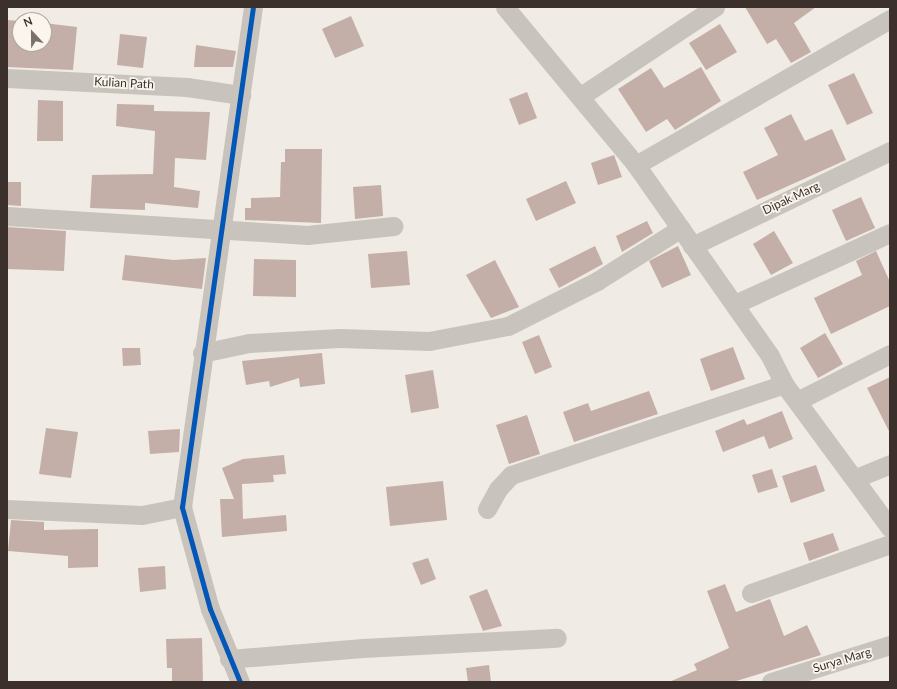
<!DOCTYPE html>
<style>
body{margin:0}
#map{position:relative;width:897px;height:689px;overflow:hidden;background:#f0ebe5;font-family:Lato,sans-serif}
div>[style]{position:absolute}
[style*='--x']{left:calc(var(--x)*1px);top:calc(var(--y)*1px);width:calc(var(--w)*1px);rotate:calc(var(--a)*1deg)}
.building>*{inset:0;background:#c3afa7}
.street>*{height:19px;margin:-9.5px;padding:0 9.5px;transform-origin:9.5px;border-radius:9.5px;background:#c9c3be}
.cycleway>*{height:5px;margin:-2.5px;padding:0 2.5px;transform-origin:2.5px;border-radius:2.5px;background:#0057b8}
span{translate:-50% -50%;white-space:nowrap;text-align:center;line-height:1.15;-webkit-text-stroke:3.5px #fbf5ee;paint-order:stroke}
.street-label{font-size:12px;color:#3b302b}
.frame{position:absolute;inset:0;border:8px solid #3b302b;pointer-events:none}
.north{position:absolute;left:12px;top:12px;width:40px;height:40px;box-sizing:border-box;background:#fbf5ee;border:1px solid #aea6a0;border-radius:50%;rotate:338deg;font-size:11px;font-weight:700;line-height:16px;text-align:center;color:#3b302b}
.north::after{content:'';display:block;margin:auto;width:14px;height:18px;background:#7a716c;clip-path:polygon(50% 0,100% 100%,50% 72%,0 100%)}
</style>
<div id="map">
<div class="building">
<i style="clip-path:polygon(745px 7px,816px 7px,794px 23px,811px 52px,791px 63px,776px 39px,767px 44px)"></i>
<i style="clip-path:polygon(351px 16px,364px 46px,335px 58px,322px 29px)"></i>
<i style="clip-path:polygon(7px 20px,20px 21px,20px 44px,44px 44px,44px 23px,77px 27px,73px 70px,7px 67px)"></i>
<i style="clip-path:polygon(720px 24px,737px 52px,706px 70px,689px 43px)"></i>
<i style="clip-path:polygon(120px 34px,147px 37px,143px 68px,117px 65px)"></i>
<i style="clip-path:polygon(196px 45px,236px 51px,233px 67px,194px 67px)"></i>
<i style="clip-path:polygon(701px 67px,721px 101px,675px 130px,667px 119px,646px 132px,618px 89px,651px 68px,664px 88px)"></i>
<i style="clip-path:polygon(854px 73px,873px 113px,847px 125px,828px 85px)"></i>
<i style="clip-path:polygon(527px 92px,537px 118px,519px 125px,509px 99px)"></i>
<i style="clip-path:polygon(38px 100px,63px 101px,63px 141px,37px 141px)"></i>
<i style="clip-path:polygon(117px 104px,154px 105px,154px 111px,210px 112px,206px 160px,175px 158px,174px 187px,200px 191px,198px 208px,145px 203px,145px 210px,90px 208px,92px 175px,153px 174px,155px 131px,116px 126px)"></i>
<i style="clip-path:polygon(791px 114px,805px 141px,832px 129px,846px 160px,757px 200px,743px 172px,778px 155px,764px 128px)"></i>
<i style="clip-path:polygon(285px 149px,322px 149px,321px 223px,245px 220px,245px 208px,251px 208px,251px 198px,280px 197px,281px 162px,285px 162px)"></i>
<i style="clip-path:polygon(614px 155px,622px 177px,598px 185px,591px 163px)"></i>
<i style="clip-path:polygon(566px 181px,576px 203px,536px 221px,526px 199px)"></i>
<i style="clip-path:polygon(7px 182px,21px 182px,21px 206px,7px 205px)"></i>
<i style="clip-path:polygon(381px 185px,383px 216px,355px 219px,353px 187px)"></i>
<i style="clip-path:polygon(861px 197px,875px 228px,846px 241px,832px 210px)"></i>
<i style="clip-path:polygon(647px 221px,653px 233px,622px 252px,616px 236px)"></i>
<i style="clip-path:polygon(7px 227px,66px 231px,64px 271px,7px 269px)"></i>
<i style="clip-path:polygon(774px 231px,793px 263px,771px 275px,753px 244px)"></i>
<i style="clip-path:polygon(595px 246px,603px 264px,559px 288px,549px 269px)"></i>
<i style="clip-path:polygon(678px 246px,691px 275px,662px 288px,649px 261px)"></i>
<i style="clip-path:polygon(407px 251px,410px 285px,371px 288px,368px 254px)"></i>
<i style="clip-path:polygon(876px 251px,890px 282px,890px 306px,831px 334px,814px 298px,862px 275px,856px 261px)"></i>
<i style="clip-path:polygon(125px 255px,174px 260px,206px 258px,202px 289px,122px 280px)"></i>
<i style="clip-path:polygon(254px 259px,296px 260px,296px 297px,253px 296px)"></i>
<i style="clip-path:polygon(495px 260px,519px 307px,491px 318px,466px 275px)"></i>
<i style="clip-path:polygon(825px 333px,843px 364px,818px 378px,800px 348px)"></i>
<i style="clip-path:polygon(539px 335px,552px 367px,535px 374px,522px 342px)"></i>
<i style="clip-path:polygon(733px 347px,745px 379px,711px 391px,700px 359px)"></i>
<i style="clip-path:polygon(122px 348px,140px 348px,141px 365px,123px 366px)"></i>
<i style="clip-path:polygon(322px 353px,325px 384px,300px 387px,299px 378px,270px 387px,269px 381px,246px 385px,242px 361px)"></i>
<i style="clip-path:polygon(433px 370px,439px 408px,411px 413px,405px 375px)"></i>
<i style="clip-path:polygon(890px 377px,890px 433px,867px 388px)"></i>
<i style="clip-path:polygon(649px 391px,658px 414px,574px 442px,563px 412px,588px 403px,591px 411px)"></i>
<i style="clip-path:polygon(782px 411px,793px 439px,769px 449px,764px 436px,723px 452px,715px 431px,744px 419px,747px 425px)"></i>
<i style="clip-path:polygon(527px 415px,540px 454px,509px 464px,496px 425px)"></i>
<i style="clip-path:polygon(46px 428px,78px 432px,71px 478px,39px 474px)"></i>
<i style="clip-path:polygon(180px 429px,179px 452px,150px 454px,148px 431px)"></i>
<i style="clip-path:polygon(284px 455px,286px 474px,273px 475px,274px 482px,242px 484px,243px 519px,286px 515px,287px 531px,222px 537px,220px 499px,234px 499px,222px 468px,243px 459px)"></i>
<i style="clip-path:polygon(816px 465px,825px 491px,791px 503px,782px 476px)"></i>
<i style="clip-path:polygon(772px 469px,778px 487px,758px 493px,752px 475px)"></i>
<i style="clip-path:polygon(443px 481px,447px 520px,390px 526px,386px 487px)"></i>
<i style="clip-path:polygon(11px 520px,44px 522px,44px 530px,98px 529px,98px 567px,68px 568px,68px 556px,8px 551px)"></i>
<i style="clip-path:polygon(833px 533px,839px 550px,809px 561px,803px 543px)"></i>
<i style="clip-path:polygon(428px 558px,436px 579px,421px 585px,412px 563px)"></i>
<i style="clip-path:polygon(165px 566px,166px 589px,140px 592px,138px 568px)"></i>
<i style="clip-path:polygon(725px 584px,736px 612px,770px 599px,784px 636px,807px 625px,821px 655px,733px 682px,669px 682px,697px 670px,694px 664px,729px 648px,707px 591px)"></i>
<i style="clip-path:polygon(487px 589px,502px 626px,483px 631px,469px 596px)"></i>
<i style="clip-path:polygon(202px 638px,203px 682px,172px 682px,172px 668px,167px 668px,166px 639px)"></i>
<i style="clip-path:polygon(489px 665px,491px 682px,468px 682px,466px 668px)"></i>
</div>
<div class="street">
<i style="--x:505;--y:7;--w:205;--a:50.3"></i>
<i style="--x:636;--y:165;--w:233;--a:54.9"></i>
<i style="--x:770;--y:356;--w:31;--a:63"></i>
<i style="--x:784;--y:384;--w:179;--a:53.6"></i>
<i style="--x:7;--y:78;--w:180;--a:2.9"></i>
<i style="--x:187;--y:87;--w:55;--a:8.4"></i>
<i style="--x:581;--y:96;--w:161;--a:-33.6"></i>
<i style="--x:636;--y:165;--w:293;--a:-29.9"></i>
<i style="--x:7;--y:216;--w:301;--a:3.6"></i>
<i style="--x:307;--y:235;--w:87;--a:-5.9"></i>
<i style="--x:692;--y:246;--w:220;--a:-25.6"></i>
<i style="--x:735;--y:304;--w:170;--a:-24.6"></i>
<i style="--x:202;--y:353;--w:48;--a:-12"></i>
<i style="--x:249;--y:343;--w:91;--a:-3.1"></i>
<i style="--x:340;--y:338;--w:89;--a:1.9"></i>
<i style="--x:429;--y:341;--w:80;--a:-10.8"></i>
<i style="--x:508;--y:326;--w:100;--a:-26.8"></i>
<i style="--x:597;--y:281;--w:99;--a:-32.2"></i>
<i style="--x:799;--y:400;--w:102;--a:-26.8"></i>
<i style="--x:856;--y:478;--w:37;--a:-22"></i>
<i style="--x:7;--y:509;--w:135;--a:2.5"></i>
<i style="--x:142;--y:515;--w:41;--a:-11.3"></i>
<i style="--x:487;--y:509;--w:23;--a:-61"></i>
<i style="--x:498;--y:489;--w:19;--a:-47"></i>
<i style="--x:511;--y:475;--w:288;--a:-18.4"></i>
<i style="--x:751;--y:593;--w:147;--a:-19.4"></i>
<i style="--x:229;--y:659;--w:134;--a:-4.7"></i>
<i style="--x:363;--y:648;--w:194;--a:-3"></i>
<i style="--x:240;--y:682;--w:79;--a:-112.3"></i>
<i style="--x:210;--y:609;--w:106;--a:-105.4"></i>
<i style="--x:182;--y:507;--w:505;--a:-81.92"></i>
<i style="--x:771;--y:682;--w:125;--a:-17.3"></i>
</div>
<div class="cycleway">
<i style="--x:240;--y:682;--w:79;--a:-112.3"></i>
<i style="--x:210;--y:609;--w:106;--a:-105.4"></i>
<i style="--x:182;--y:507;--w:505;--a:-81.92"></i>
</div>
<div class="street-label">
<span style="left:124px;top:83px;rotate:3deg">Kulian Path</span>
<span style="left:791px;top:198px;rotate:-25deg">Dipak Marg</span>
<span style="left:842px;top:660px;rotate:-17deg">Surya Marg</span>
</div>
<div class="frame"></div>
<div class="north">N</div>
</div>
